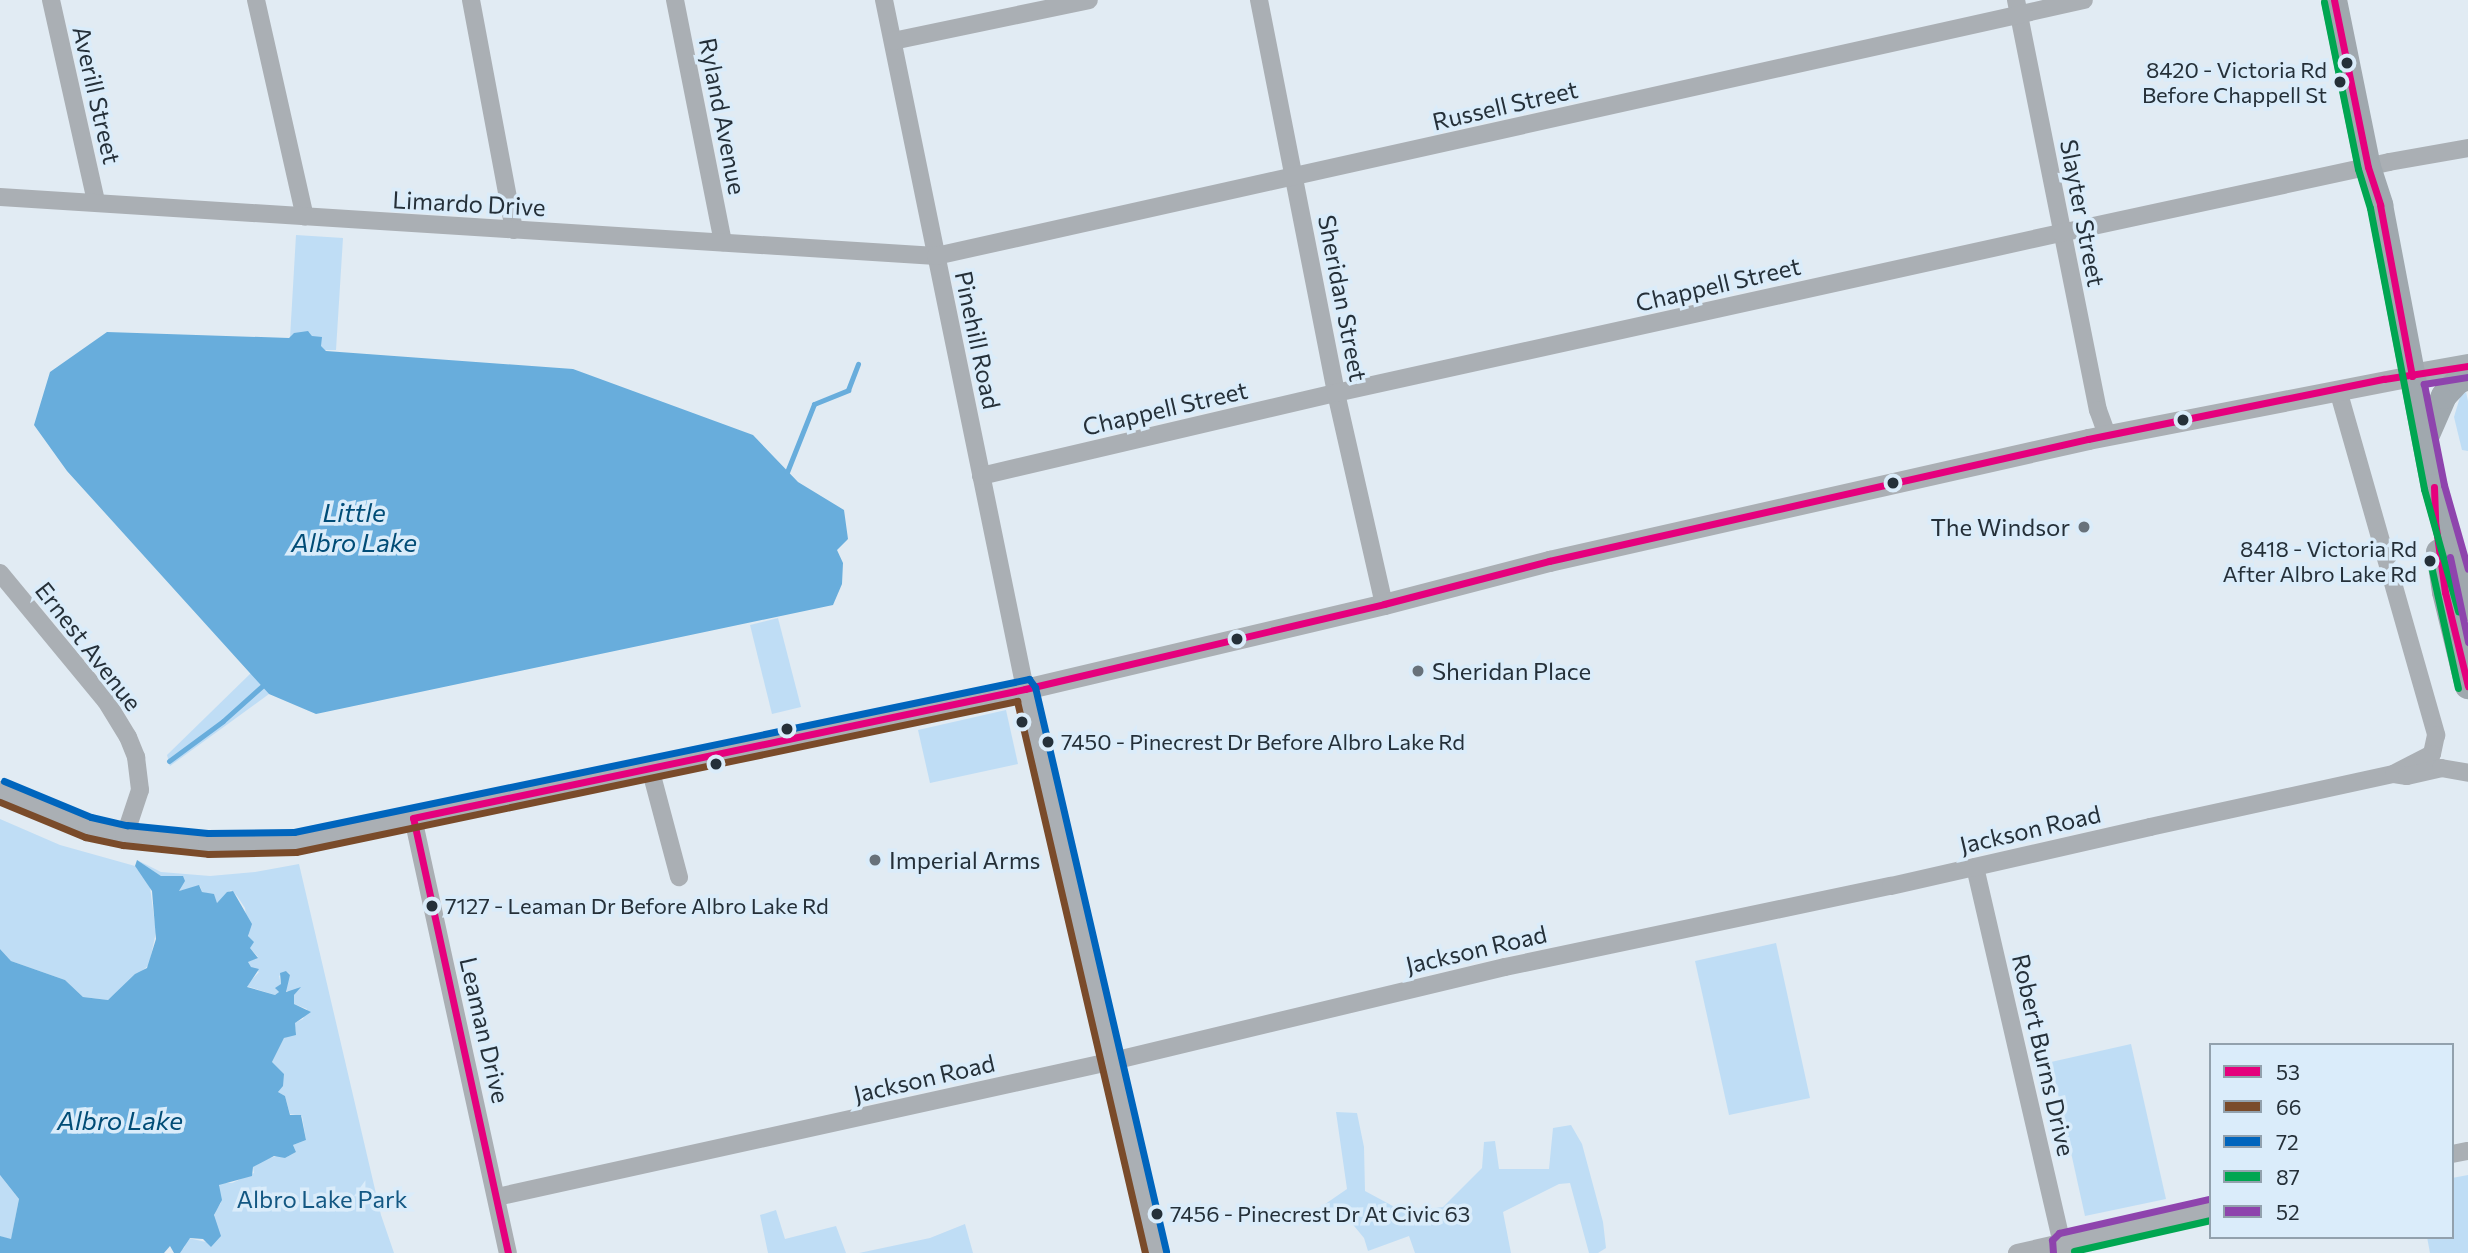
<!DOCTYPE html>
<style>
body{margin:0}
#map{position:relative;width:2468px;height:1253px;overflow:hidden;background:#e1ebf3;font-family:Commissioner,sans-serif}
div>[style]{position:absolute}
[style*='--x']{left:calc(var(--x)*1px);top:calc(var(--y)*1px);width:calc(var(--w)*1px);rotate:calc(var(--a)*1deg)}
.green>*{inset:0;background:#bfddf5}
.water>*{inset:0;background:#68addc}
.stream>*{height:5px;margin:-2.5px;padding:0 2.5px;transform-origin:2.5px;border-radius:2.5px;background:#68addc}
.minor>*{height:18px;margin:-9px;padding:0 9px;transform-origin:9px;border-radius:9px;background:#aaafb4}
.tertiary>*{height:21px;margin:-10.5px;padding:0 10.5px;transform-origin:10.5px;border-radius:10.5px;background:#aaafb4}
.secondary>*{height:24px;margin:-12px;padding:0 12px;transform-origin:12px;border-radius:12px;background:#a7afb4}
.primary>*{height:26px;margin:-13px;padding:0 13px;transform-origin:13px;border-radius:13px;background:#a0a8ae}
.bus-1>*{height:7px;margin:-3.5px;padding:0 3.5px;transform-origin:3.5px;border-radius:3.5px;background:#e5007d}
.bus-2>*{height:7px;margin:-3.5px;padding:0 3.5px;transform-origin:3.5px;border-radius:3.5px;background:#7a4b2a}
.bus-3>*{height:7px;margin:-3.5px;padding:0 3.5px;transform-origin:3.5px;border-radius:3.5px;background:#0065bd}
.bus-4>*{height:7px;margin:-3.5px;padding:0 3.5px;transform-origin:3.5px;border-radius:3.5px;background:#00a651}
.bus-5>*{height:7px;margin:-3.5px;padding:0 3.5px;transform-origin:3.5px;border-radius:3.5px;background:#8e44ad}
.dots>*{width:19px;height:19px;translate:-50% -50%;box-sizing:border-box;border:4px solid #daecfa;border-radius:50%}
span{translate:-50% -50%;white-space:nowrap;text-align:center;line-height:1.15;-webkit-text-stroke:7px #daecfa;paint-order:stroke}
.bus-label{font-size:22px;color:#253039}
.right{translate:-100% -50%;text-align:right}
.left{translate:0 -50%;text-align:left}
.street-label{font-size:24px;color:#253039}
.poi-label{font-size:24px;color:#253039}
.park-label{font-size:24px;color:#145883}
.water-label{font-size:26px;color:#014c76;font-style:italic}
.legend{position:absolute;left:2209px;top:1043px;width:245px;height:196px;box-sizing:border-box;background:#daecfa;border:2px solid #92a1ad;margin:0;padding:9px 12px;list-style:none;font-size:21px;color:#253039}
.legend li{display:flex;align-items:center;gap:14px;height:35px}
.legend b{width:35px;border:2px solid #92a1ad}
</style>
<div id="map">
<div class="green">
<i style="clip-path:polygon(296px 235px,343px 238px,336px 350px,322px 350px,309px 332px,290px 338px)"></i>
<i style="clip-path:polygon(2466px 392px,2468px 401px,2468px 451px,2462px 450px,2454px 417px,2460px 397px)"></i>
<i style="clip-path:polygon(778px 618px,801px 707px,772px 714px,750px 625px)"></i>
<i style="clip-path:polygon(251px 673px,269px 694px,170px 766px,167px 755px)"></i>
<i style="clip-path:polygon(1006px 710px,1018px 764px,930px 783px,918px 730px)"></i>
<i style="clip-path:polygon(0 819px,60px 845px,135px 866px,150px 887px,156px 932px,149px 965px,108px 1000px,83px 997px,65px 980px,11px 961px,0 949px)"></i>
<i style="clip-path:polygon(137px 860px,161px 872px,210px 876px,255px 872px,299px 864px,381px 1215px,394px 1253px,176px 1253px,184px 1248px,188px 1238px,206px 1242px,216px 1210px,221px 1203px,218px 1188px,221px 1183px,232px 1183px,254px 1173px,253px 1167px,266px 1159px,281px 1155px,285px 1158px,296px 1152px,293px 1145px,306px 1140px,302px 1116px,290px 1114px,285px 1096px,278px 1092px,281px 1088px,272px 1062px,284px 1038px,296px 1032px,294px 1023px,303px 1019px,307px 1009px,294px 1004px,294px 995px,299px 988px,292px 993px,285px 990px,290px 974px,286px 971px,279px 976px,281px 984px,276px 989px,279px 992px,275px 995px,246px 986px,259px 972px,249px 966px,248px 962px,258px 957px,250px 948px,245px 908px,237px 896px,231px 890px,217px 903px,214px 895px,202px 892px,200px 886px,179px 891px,181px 876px,172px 879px,161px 876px)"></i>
<i style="clip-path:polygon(1776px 943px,1810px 1098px,1729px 1115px,1695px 961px)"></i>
<i style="clip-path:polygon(2131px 1044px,2166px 1199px,2085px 1216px,2051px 1062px)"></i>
<i style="clip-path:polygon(1336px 1112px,1357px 1113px,1364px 1147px,1365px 1191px,1404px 1212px,1443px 1207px,1482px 1168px,1484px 1142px,1495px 1141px,1499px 1169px,1549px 1169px,1553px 1128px,1571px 1125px,1582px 1144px,1603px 1222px,1606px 1248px,1598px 1253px,1589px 1253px,1570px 1183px,1559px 1184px,1503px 1212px,1511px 1253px,1415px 1253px,1409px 1236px,1368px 1251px,1364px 1238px,1345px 1215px,1318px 1209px,1347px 1189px)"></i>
<i style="clip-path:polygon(0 1175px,19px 1199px,11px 1240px,0 1236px)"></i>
<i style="clip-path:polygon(2468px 1175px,2468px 1253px,2430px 1253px,2427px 1237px,2452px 1237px,2452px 1178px)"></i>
<i style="clip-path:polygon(776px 1210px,785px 1239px,836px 1226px,846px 1253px,768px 1253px,760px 1215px)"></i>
<i style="clip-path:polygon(965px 1224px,973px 1253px,859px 1253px,930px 1238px)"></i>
</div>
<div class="water">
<i style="clip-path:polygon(308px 331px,312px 336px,322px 337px,321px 346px,326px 351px,573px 369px,753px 435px,798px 482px,844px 510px,848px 539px,837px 550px,843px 563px,842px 584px,833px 605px,316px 714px,269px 694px,67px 471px,34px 425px,50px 372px,107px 332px,289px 338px,294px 333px)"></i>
<i style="clip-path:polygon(137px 860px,161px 876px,183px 876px,185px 881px,179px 891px,199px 885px,202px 892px,214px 894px,217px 903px,227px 892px,233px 891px,252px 924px,248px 936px,254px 942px,250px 948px,258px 958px,248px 962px,251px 967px,259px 969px,247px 987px,275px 995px,279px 992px,275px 988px,281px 984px,280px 973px,286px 971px,290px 975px,286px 992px,301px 987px,294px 995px,294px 1004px,311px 1012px,295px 1023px,296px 1035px,284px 1038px,272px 1062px,284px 1074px,283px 1086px,278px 1092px,285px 1096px,290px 1115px,301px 1115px,306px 1140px,293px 1145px,296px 1152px,285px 1158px,274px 1156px,253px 1167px,252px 1176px,219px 1185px,222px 1200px,214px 1215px,221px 1236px,211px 1247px,203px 1239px,190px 1238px,180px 1253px,174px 1253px,170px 1246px,164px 1253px,0 1253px,0 1236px,11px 1239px,19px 1199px,0 1175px,0 949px,11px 961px,65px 980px,83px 997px,108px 1000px,135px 974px,147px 968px,156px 939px,152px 891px,135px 866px)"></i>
</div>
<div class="stream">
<i style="--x:787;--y:472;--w:73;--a:-68.3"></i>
<i style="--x:814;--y:404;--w:37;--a:-22"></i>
<i style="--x:848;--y:390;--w:28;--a:-69"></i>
<i style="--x:169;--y:761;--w:67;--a:-36.5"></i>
<i style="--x:223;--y:721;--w:52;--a:-41.9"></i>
</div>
<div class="minor">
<i style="--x:51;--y:0;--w:207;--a:77.4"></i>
<i style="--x:256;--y:0;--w:222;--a:77.3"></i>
<i style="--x:471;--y:0;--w:234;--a:79.4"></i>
<i style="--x:675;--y:0;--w:247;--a:78.8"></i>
<i style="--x:884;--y:0;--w:703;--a:78.43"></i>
<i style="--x:1025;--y:689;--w:579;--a:76.92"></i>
<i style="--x:1259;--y:0;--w:400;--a:78.9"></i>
<i style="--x:1336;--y:393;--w:216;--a:77.2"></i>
<i style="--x:2016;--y:0;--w:418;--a:78.7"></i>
<i style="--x:2098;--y:410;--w:27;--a:70"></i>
<i style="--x:893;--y:41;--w:200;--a:-11.8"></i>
<i style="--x:0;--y:197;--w:938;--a:3.61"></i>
<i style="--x:936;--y:256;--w:1176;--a:-12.57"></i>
<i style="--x:2338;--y:390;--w:359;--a:74.1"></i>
<i style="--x:2436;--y:735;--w:19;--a:102"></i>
<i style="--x:2432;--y:754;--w:42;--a:152.8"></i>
<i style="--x:981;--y:476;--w:365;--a:-13.2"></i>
<i style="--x:1336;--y:393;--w:742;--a:-12.45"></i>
<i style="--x:2061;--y:233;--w:336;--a:-12.2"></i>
<i style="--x:2389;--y:162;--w:80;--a:-10"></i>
<i style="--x:0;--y:573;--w:166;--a:50.4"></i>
<i style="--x:106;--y:701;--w:42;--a:58.6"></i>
<i style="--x:128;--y:737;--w:22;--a:68"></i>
<i style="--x:136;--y:757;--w:33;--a:83"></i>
<i style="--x:140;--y:790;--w:47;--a:108.4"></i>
<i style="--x:650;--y:768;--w:113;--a:75.1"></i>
<i style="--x:413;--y:818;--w:445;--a:77.7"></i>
<i style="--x:1975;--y:867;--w:396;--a:77"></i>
<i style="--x:2452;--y:1154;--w:16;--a:-11"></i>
<i style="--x:497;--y:1197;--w:631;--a:-12.45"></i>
<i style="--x:1113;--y:1061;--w:403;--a:-13.5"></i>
<i style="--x:1505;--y:967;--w:394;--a:-11.9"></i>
<i style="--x:1891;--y:886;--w:266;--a:-12.8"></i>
<i style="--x:2150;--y:827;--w:250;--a:-12.3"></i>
<i style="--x:2394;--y:774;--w:13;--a:9"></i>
<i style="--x:2407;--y:776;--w:35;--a:-13"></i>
<i style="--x:2441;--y:768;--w:27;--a:10"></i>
<i style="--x:2017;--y:1253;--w:199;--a:-12.8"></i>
</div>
<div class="tertiary">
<i style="--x:0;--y:791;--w:95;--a:22.2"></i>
<i style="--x:88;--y:827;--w:38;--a:12"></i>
<i style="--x:125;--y:835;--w:83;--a:6.2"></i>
<i style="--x:208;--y:844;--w:87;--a:-1.3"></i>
<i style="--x:295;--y:842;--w:746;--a:-11.84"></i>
<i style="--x:1025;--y:689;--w:369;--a:-13.3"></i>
<i style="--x:1384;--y:604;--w:171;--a:-14.6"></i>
<i style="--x:1549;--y:561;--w:553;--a:-12.75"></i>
<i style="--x:2088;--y:439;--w:330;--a:-11"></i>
</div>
<div class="secondary">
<i style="--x:2412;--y:376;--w:57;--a:-10.1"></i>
</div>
<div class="primary">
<i style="--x:2334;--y:0;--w:170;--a:78.5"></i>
<i style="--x:2368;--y:167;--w:40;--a:72"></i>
<i style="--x:2380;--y:205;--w:287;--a:79.2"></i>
<i style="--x:2434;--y:487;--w:126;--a:74.3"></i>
<i style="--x:2426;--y:437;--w:45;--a:-66.3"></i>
<i style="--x:2444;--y:396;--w:21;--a:-47"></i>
<i style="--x:2458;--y:381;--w:11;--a:-22"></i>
<i style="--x:2439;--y:552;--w:40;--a:81.5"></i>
<i style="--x:2445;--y:592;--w:97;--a:76.3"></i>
</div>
<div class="bus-1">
<i style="--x:2334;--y:0;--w:170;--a:78.5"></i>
<i style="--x:2368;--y:167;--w:40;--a:72"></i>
<i style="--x:2380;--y:205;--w:174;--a:79.4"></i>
<i style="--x:2434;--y:487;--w:34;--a:88"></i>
<i style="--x:2435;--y:521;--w:72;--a:82"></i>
<i style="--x:2445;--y:592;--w:97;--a:76.3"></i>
<i style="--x:508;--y:1253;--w:445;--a:-102.3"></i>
<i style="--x:413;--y:818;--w:625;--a:-11.9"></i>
<i style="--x:1025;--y:689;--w:369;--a:-13.3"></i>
<i style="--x:1384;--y:604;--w:171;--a:-14.6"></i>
<i style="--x:1549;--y:561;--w:553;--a:-12.75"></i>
<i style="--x:2088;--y:439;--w:302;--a:-11.5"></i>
<i style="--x:2384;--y:379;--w:85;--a:-8.8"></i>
</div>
<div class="bus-2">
<i style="--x:0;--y:802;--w:92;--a:22.4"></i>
<i style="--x:85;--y:837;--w:39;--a:12"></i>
<i style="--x:123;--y:845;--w:85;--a:6"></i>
<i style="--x:208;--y:854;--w:88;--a:-1.3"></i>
<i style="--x:296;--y:852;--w:737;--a:-11.83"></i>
<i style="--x:1017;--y:701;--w:567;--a:76.94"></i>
</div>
<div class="bus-3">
<i style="--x:4;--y:781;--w:94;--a:22.5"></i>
<i style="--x:91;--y:817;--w:37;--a:13"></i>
<i style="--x:127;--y:825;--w:81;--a:5.6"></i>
<i style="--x:208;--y:833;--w:86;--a:-0.7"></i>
<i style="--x:294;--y:832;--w:751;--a:-11.76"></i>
<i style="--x:1029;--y:679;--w:10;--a:53"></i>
<i style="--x:1035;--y:687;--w:579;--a:76.92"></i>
</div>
<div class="bus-4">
<i style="--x:2324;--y:2;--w:170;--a:78.5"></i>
<i style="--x:2358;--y:169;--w:41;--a:72.9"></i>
<i style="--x:2370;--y:208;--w:286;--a:79.1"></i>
<i style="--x:2424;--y:489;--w:127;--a:74.4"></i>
<i style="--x:2430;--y:561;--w:130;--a:77.6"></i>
<i style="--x:2074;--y:1251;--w:140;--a:-12.8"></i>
</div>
<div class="bus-5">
<i style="--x:2468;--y:377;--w:45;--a:171"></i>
<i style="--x:2424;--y:384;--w:103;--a:78.8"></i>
<i style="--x:2444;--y:485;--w:87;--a:74.1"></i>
<i style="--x:2450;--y:557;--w:87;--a:78"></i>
<i style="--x:2053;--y:1253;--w:13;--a:-94"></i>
<i style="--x:2052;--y:1240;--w:10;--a:-45"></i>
<i style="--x:2059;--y:1233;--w:154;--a:-12.8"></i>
</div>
<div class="dots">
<i style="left:2347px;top:63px;background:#253039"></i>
<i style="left:2340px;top:82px;background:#253039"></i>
<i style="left:2183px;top:420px;background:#253039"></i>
<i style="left:1893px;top:483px;background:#253039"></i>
<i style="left:2084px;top:527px;background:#67717a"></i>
<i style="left:2430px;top:561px;background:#253039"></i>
<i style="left:1237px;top:639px;background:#253039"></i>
<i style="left:1418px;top:671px;background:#67717a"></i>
<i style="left:1022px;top:722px;background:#253039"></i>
<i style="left:787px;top:729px;background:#253039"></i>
<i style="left:1048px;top:742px;background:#253039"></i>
<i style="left:716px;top:764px;background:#253039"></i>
<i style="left:875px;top:860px;background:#67717a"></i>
<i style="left:432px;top:906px;background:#253039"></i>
<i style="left:1157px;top:1214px;background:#253039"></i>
</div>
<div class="bus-label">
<span class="right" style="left:2327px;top:82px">8420 - Victoria Rd<br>Before Chappell St</span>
<span class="right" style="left:2417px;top:561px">8418 - Victoria Rd<br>After Albro Lake Rd</span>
<span class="left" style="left:1061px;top:742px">7450 - Pinecrest Dr Before Albro Lake Rd</span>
<span class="left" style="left:445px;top:906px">7127 - Leaman Dr Before Albro Lake Rd</span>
<span class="left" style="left:1170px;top:1214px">7456 - Pinecrest Dr At Civic 63</span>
</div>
<div class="street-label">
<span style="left:97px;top:95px;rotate:77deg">Averill Street</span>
<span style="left:1505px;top:105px;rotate:-13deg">Russell Street</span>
<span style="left:723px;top:116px;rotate:79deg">Ryland Avenue</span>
<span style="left:469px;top:203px;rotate:3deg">Limardo Drive</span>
<span style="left:2083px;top:213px;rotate:79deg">Slayter Street</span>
<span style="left:1718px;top:284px;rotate:-13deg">Chappell Street</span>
<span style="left:1343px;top:298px;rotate:79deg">Sheridan Street</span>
<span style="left:978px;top:340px;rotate:78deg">Pinehill Road</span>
<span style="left:1165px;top:408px;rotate:-13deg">Chappell Street</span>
<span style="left:89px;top:646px;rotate:52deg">Ernest Avenue</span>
<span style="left:2030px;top:829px;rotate:-13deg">Jackson Road</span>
<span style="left:1476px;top:949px;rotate:-13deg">Jackson Road</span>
<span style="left:485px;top:1030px;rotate:77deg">Leaman Drive</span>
<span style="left:2044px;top:1055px;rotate:77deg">Robert Burns Drive</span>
<span style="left:924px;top:1078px;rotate:-13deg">Jackson Road</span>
</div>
<div class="poi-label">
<span class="right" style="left:2070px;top:527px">The Windsor</span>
<span class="left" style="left:1432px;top:671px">Sheridan Place</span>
<span class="left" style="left:889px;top:860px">Imperial Arms</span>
</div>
<div class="park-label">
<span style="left:322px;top:1199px">Albro Lake Park</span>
</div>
<div class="water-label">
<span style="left:354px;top:527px">Little<br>Albro Lake</span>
<span style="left:120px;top:1120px">Albro Lake</span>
</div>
<ul class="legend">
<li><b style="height:9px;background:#e5007d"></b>53</li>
<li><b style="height:9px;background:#7a4b2a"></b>66</li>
<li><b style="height:9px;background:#0065bd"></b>72</li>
<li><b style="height:9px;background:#00a651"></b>87</li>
<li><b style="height:9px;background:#8e44ad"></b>52</li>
</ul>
</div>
